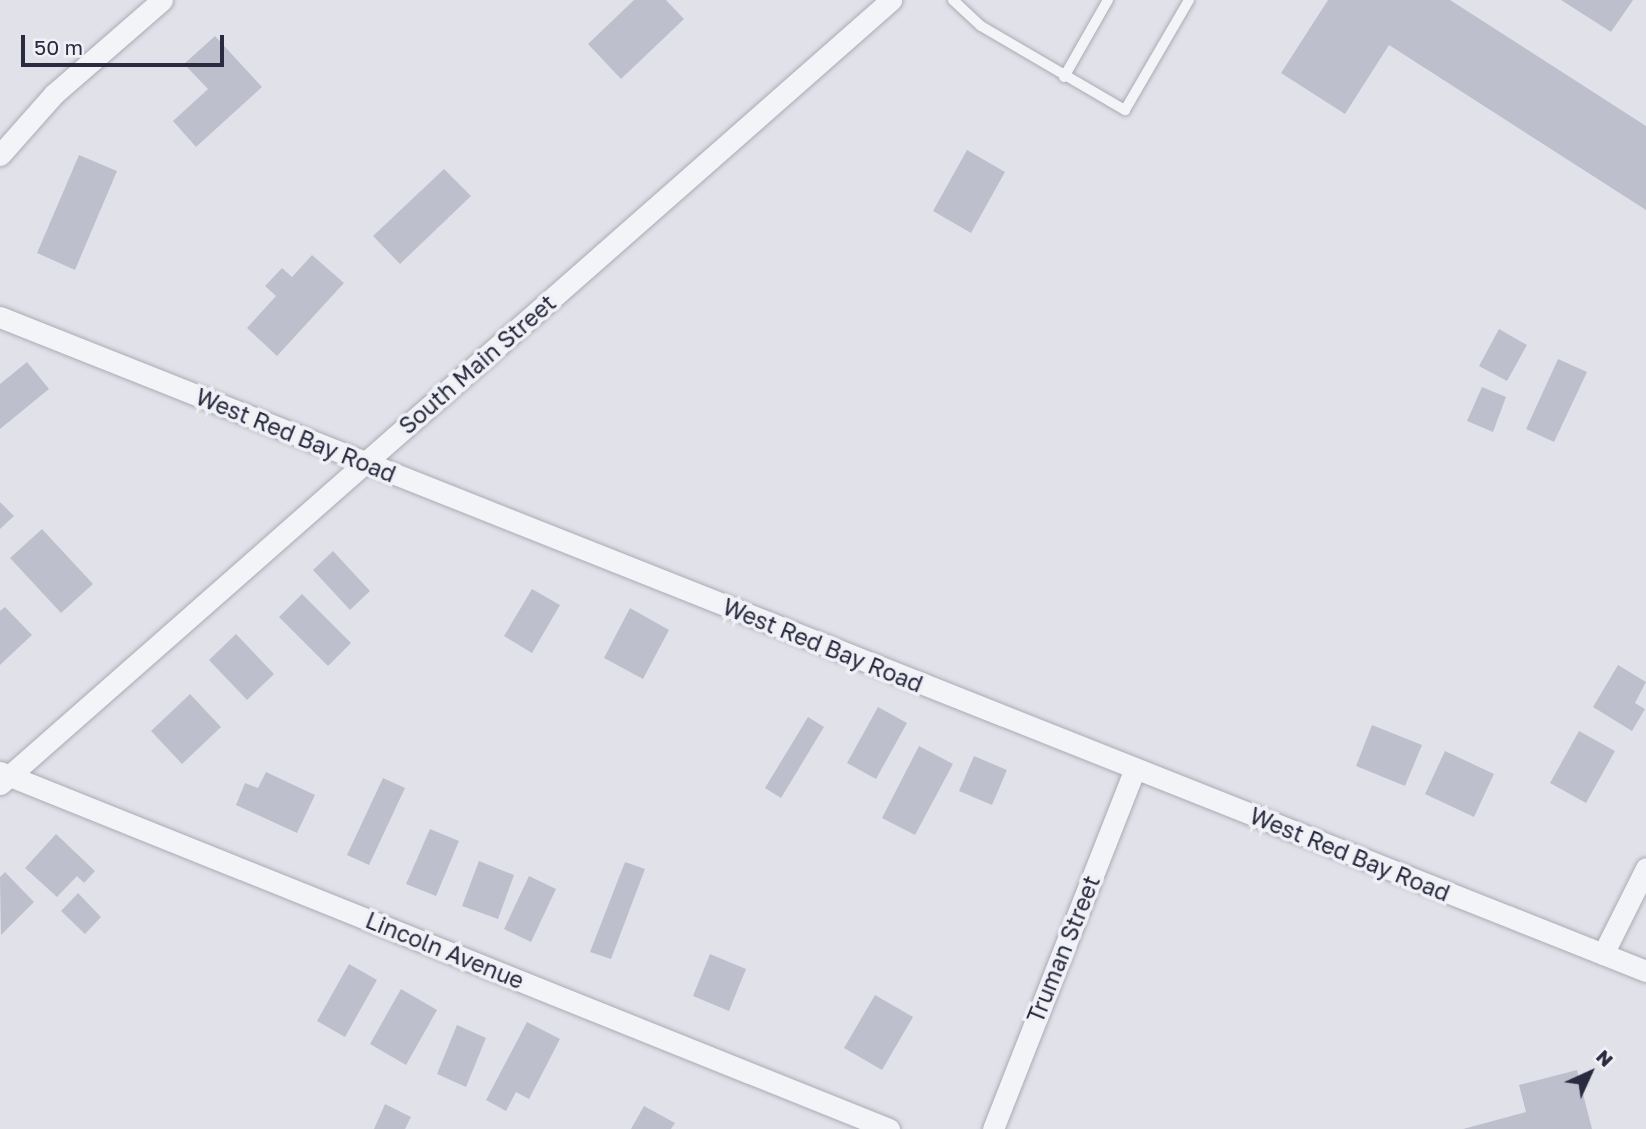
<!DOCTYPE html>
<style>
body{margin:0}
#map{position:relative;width:1646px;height:1129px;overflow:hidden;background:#e1e2e9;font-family:"Golos Text",sans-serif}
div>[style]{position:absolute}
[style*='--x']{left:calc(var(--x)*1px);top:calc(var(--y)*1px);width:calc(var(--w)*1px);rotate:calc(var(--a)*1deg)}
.building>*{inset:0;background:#bebfcc}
.roads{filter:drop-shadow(0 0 2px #aaabb6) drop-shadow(0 0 2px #aaabb6)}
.lane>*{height:10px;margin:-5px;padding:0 5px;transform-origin:5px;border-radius:5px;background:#f3f4f7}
.street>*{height:21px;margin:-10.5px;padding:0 10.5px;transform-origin:10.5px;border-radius:10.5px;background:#f3f4f7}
span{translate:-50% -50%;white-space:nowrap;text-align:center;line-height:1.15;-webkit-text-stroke:7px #f0f1f6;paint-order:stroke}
.street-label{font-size:23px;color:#2a2b40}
.north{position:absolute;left:1555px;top:1038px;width:70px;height:70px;-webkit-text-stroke:5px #f0f1f6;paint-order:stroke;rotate:45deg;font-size:19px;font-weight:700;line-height:28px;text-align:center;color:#2a2b40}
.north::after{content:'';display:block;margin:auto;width:24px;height:32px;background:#2a2b40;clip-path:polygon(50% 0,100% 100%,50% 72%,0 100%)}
.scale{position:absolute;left:21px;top:35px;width:203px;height:32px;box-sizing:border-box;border:4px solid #2a2b40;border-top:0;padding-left:9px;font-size:21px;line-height:24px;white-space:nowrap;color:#2a2b40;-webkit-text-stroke:5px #f0f1f6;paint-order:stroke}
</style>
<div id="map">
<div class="building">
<i style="clip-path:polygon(634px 0,666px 0,684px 19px,621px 79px,588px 44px)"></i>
<i style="clip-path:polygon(1328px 0,1450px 0,1646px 126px,1646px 210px,1389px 45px,1345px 114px,1281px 73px)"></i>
<i style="clip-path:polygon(1561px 0,1633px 0,1611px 32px)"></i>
<i style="clip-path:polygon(215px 36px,262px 87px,196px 147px,173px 121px,208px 89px,184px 64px)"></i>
<i style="clip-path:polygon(967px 150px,1005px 172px,971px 233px,933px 211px)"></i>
<i style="clip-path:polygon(79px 155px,117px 171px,75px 270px,37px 253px)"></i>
<i style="clip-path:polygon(444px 169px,471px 196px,400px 264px,373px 236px)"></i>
<i style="clip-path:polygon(312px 255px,344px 283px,277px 356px,247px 328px,276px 296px,265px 286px,282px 268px,292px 277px)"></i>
<i style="clip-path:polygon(1499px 329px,1527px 345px,1507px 381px,1479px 366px)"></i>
<i style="clip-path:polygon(1558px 359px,1587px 372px,1554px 442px,1526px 429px)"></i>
<i style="clip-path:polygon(27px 362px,49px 389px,0 429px,0 384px)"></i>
<i style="clip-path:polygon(1482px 387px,1506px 397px,1493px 432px,1467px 421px)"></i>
<i style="clip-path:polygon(0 502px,14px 516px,0 529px)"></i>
<i style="clip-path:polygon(42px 529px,93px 584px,61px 613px,10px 558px)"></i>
<i style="clip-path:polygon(333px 551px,370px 591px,350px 610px,313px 570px)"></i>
<i style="clip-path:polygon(532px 589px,560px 605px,532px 653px,504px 636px)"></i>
<i style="clip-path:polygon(302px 594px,351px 643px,328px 666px,279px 617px)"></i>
<i style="clip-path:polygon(5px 607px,32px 635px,0 665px,0 611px)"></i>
<i style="clip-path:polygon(630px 608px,669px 630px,643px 679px,604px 658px)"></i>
<i style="clip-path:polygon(236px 634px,274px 674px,247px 700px,209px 660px)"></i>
<i style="clip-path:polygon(1618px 665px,1646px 682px,1635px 703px,1645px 709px,1632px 731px,1593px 707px)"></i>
<i style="clip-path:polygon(190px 694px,221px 727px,182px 764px,151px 731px)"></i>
<i style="clip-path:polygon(878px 707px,907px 723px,876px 779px,847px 763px)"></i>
<i style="clip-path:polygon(808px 717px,824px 727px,781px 798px,765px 788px)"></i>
<i style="clip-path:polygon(1372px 725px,1422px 745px,1405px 786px,1356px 766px)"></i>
<i style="clip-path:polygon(1579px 731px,1615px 751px,1586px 803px,1550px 783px)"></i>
<i style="clip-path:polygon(919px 746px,953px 764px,915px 835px,882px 818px)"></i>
<i style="clip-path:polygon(1445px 751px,1494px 774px,1474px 817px,1425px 794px)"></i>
<i style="clip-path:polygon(974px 756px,1007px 770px,992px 805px,959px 791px)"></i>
<i style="clip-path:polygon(266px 772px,315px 795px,297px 833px,236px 805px,245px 783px,258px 788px)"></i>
<i style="clip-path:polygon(383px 778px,405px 788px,369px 865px,347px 855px)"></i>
<i style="clip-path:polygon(430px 829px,459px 841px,436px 896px,406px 884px)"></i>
<i style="clip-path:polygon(56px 834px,95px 871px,84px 883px,77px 876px,57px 897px,25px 868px)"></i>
<i style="clip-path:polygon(479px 861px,514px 875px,498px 919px,462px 906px)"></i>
<i style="clip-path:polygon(625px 862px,645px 869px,611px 959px,590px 952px)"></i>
<i style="clip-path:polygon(5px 872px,34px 902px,1px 935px,0 877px)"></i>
<i style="clip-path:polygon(529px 876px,556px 889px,531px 942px,504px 929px)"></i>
<i style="clip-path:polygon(78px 893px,101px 917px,85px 934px,61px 911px)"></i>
<i style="clip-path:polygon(710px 954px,746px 969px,729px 1011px,693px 996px)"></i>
<i style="clip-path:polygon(349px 964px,377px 980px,345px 1037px,317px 1021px)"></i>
<i style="clip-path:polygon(401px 989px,437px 1010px,406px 1065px,370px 1044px)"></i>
<i style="clip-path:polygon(875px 995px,913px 1017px,882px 1070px,844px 1048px)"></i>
<i style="clip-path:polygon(527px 1022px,560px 1039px,529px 1099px,516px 1092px,506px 1111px,486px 1100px)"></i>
<i style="clip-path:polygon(457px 1025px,486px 1038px,466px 1087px,437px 1074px)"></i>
<i style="clip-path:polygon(1577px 1070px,1592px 1129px,1463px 1129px,1526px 1112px,1519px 1085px)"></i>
<i style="clip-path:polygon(385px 1104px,411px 1117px,405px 1129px,374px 1129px)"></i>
<i style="clip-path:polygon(644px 1106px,675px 1123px,671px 1129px,631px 1129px)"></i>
</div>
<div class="roads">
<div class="lane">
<i style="--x:953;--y:0;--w:38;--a:43"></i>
<i style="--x:981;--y:26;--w:167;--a:30.3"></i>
<i style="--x:1125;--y:110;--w:127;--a:-59.8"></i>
<i style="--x:1064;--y:77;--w:89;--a:-60.3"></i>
</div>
<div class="street">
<i style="--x:0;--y:155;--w:81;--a:-48.5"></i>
<i style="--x:54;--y:94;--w:143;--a:-41"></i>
<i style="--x:0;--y:317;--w:1771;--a:21.67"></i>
<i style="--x:0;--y:772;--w:958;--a:21.88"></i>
<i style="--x:0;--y:784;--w:1187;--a:-41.34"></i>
<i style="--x:1603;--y:954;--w:96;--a:-63.4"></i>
<i style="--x:993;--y:1129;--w:387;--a:-68.5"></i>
</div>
</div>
<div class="street-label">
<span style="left:477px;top:364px;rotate:-41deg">South Main Street</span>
<span style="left:296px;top:435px;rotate:22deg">West Red Bay Road</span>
<span style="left:823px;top:645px;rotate:22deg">West Red Bay Road</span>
<span style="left:1350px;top:854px;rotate:22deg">West Red Bay Road</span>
<span style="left:1063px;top:949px;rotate:-68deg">Truman Street</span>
<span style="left:445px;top:950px;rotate:22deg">Lincoln Avenue</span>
</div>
<div class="north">N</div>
<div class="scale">50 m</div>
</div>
